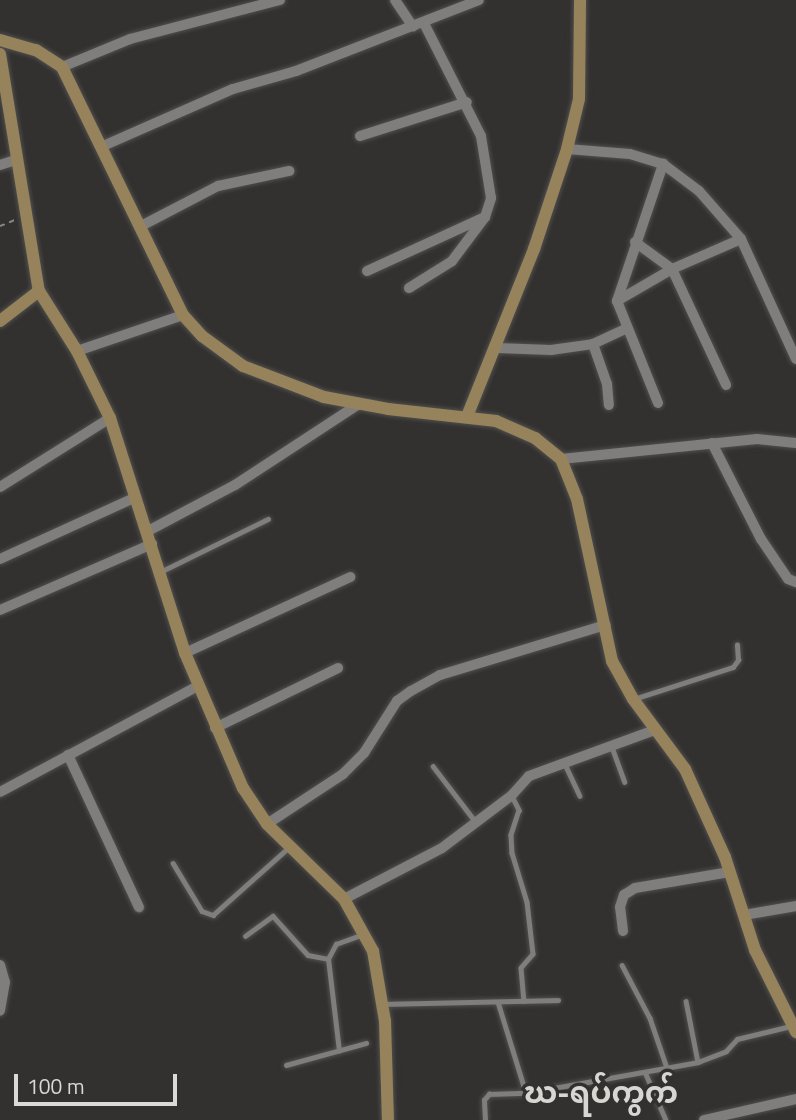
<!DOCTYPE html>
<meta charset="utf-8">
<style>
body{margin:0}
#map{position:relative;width:796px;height:1120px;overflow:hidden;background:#32312f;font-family:"Titillium Web","Noto Sans Myanmar",sans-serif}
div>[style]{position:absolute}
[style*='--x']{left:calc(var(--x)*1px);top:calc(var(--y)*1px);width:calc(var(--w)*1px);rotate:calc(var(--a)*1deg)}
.path>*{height:2px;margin-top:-1px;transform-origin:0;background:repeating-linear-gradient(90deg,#868584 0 5px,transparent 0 10px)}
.roads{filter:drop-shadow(0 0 2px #504f4d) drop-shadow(0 0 2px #504f4d)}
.lane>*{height:4.5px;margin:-2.25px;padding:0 2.25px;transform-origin:2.25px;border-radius:2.25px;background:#807e7c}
.street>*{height:10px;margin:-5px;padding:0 5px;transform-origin:5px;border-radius:5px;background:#807e7c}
.secondary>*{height:12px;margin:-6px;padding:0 6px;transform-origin:6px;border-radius:6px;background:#97835b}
span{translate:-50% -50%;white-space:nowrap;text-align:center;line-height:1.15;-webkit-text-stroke:7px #32312f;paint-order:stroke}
.quarter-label{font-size:30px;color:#d8d6d3;font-weight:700}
.scale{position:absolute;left:14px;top:1074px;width:163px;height:32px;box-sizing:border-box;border:4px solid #dad9d8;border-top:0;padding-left:9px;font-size:21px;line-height:24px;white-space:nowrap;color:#dad9d8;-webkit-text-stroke:5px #32312f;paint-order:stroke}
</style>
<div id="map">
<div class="path">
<i style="--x:0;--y:226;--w:16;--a:-22"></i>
</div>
<div class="roads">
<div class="lane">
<i style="--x:162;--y:571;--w:118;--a:-26.1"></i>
<i style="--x:634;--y:699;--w:104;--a:-17.9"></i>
<i style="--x:733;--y:667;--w:9;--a:-54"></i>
<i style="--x:738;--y:660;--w:15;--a:-94"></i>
<i style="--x:612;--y:747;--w:37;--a:70"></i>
<i style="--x:565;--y:764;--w:35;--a:65"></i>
<i style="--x:433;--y:766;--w:69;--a:52.6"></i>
<i style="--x:512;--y:796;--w:16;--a:63"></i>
<i style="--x:519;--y:810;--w:26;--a:108"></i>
<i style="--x:511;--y:835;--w:18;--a:87"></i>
<i style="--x:512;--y:853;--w:51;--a:73"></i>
<i style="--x:527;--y:902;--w:52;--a:83.4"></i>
<i style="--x:533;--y:954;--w:18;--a:131"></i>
<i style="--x:521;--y:968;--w:33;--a:85"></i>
<i style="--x:173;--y:863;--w:56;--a:58.9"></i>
<i style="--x:202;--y:911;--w:12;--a:20"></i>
<i style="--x:213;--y:915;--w:101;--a:-41.8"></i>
<i style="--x:245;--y:936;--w:34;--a:-36"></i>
<i style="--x:273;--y:916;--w:52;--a:48.1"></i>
<i style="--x:308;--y:955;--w:20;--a:11"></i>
<i style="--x:622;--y:965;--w:60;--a:62.2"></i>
<i style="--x:650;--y:1018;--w:53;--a:71.2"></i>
<i style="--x:686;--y:1001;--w:62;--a:78.9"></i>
<i style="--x:498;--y:1002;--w:95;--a:72.9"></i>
<i style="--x:383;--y:1004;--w:175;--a:-1.3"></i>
<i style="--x:339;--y:1051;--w:93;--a:-96.8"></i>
<i style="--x:328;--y:959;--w:17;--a:-62"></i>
<i style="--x:336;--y:944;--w:27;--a:-20"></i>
<i style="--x:286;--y:1065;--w:83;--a:-15.4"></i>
<i style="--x:645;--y:1072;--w:52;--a:66.4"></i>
<i style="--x:485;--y:1120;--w:20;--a:-93"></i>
<i style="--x:484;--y:1100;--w:8;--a:-50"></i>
<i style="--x:489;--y:1094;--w:37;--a:-2"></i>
<i style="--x:526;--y:1093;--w:175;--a:-10.2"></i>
<i style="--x:698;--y:1062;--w:30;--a:-21"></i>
<i style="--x:726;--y:1051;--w:16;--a:-47"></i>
<i style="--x:737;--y:1039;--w:56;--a:-13.5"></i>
</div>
<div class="street">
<i style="--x:395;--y:0;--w:32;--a:56"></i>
<i style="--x:62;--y:67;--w:74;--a:-22.4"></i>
<i style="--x:130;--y:39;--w:155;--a:-14.6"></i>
<i style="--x:360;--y:136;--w:112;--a:-17.6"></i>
<i style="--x:103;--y:146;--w:142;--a:-23.7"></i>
<i style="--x:233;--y:89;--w:66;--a:-15.9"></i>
<i style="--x:296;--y:71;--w:196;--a:-21.2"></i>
<i style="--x:567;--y:149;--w:63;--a:4.5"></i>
<i style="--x:630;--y:154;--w:34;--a:17"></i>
<i style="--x:663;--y:164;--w:45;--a:36.9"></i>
<i style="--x:699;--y:191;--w:64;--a:48.8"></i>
<i style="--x:741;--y:239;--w:132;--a:65.4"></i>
<i style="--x:0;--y:165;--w:19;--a:-18"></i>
<i style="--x:141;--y:226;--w:87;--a:-27.5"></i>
<i style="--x:218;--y:186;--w:73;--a:-11.9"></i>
<i style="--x:635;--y:242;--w:46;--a:36.1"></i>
<i style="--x:672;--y:269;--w:128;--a:65"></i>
<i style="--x:367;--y:271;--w:130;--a:-24.6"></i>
<i style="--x:409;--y:288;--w:51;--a:-32.1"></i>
<i style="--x:452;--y:261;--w:55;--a:-53.1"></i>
<i style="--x:485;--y:217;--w:20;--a:-72"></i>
<i style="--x:491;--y:198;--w:63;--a:-99.2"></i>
<i style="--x:481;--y:136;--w:127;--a:-116.8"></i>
<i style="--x:617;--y:301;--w:64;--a:-30.2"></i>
<i style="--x:672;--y:269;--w:75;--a:-23.5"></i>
<i style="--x:593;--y:344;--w:42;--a:70.7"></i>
<i style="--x:607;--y:384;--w:21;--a:85"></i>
<i style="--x:497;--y:348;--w:54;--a:2.1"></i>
<i style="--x:551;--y:350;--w:42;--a:-8.1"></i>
<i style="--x:593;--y:344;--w:38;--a:-25"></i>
<i style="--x:77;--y:351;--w:112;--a:-18.8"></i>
<i style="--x:658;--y:403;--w:110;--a:-111.9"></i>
<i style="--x:617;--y:301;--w:145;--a:-71.4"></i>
<i style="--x:712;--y:443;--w:108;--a:63"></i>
<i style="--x:761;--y:539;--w:48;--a:56"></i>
<i style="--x:788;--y:579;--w:9;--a:21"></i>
<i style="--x:561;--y:459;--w:197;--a:-5.8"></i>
<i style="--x:757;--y:439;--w:39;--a:6"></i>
<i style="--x:0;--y:487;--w:130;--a:-32.1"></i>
<i style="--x:148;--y:531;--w:98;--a:-27.9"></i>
<i style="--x:235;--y:485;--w:148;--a:-33.2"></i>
<i style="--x:0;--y:559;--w:149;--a:-24.5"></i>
<i style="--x:0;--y:610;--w:166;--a:-23.5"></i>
<i style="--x:185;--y:653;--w:182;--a:-24.7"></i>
<i style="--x:215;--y:728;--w:137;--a:-26"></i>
<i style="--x:68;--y:755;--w:168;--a:65"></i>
<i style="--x:0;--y:792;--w:225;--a:-28.2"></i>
<i style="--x:267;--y:824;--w:91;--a:-33.3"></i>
<i style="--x:343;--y:774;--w:30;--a:-45"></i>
<i style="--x:364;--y:753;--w:62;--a:-57.6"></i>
<i style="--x:397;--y:701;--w:17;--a:-36"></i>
<i style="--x:411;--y:691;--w:33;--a:-29"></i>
<i style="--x:440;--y:675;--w:173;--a:-16.8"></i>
<i style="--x:344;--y:899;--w:110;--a:-27.5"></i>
<i style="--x:442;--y:848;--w:88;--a:-37.1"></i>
<i style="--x:512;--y:795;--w:25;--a:-48"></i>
<i style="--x:529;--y:776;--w:134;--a:-20.1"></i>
<i style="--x:744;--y:915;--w:53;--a:-9.8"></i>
<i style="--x:623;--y:931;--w:24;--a:-97"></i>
<i style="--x:620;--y:907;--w:13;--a:-72"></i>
<i style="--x:624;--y:895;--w:13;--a:-32"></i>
<i style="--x:635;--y:888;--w:96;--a:-9.6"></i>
<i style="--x:0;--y:965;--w:18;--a:74"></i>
<i style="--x:5;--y:982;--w:29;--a:100"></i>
<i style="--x:704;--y:1120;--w:94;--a:-12.9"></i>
</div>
<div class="secondary">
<i style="--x:0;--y:40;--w:37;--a:16"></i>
<i style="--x:36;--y:50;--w:31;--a:33"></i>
<i style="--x:62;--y:67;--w:276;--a:64"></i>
<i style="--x:183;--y:315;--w:28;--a:48"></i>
<i style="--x:202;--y:336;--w:51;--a:36.2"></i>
<i style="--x:243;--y:366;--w:87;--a:20.9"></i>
<i style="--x:324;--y:397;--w:65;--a:10.6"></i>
<i style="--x:388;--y:409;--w:109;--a:6.3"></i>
<i style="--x:496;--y:421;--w:43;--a:23.6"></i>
<i style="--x:535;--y:438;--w:33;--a:39"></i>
<i style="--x:561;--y:459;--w:43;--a:68.2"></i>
<i style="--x:577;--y:499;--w:166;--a:77.8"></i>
<i style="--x:612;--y:661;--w:43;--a:61.1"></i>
<i style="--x:633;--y:699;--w:87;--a:53.4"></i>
<i style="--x:685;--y:769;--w:97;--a:65.6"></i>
<i style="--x:725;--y:857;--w:98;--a:72.1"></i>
<i style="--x:755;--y:950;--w:92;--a:63.4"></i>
<i style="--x:0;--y:54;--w:240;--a:80.7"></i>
<i style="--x:39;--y:291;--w:71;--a:57.7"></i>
<i style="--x:77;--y:351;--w:75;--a:63.8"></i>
<i style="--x:110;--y:418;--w:247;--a:72.3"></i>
<i style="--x:185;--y:653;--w:147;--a:66.8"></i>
<i style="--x:243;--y:788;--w:43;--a:56.3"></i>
<i style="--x:267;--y:824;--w:107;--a:44.2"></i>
<i style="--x:344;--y:899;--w:60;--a:60.9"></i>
<i style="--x:373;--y:951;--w:71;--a:80.3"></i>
<i style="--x:385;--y:1021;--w:99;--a:88.3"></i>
<i style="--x:0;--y:321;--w:49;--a:-37.6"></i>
<i style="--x:468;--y:414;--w:178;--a:-68.2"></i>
<i style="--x:534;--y:249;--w:105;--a:-71.7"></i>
<i style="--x:567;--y:149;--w:51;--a:-76.5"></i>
<i style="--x:579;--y:99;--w:99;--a:-89.4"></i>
</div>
</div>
<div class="quarter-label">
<span style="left:601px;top:1092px">ဃ-ရပ်ကွက်</span>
</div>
<div class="scale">100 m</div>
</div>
